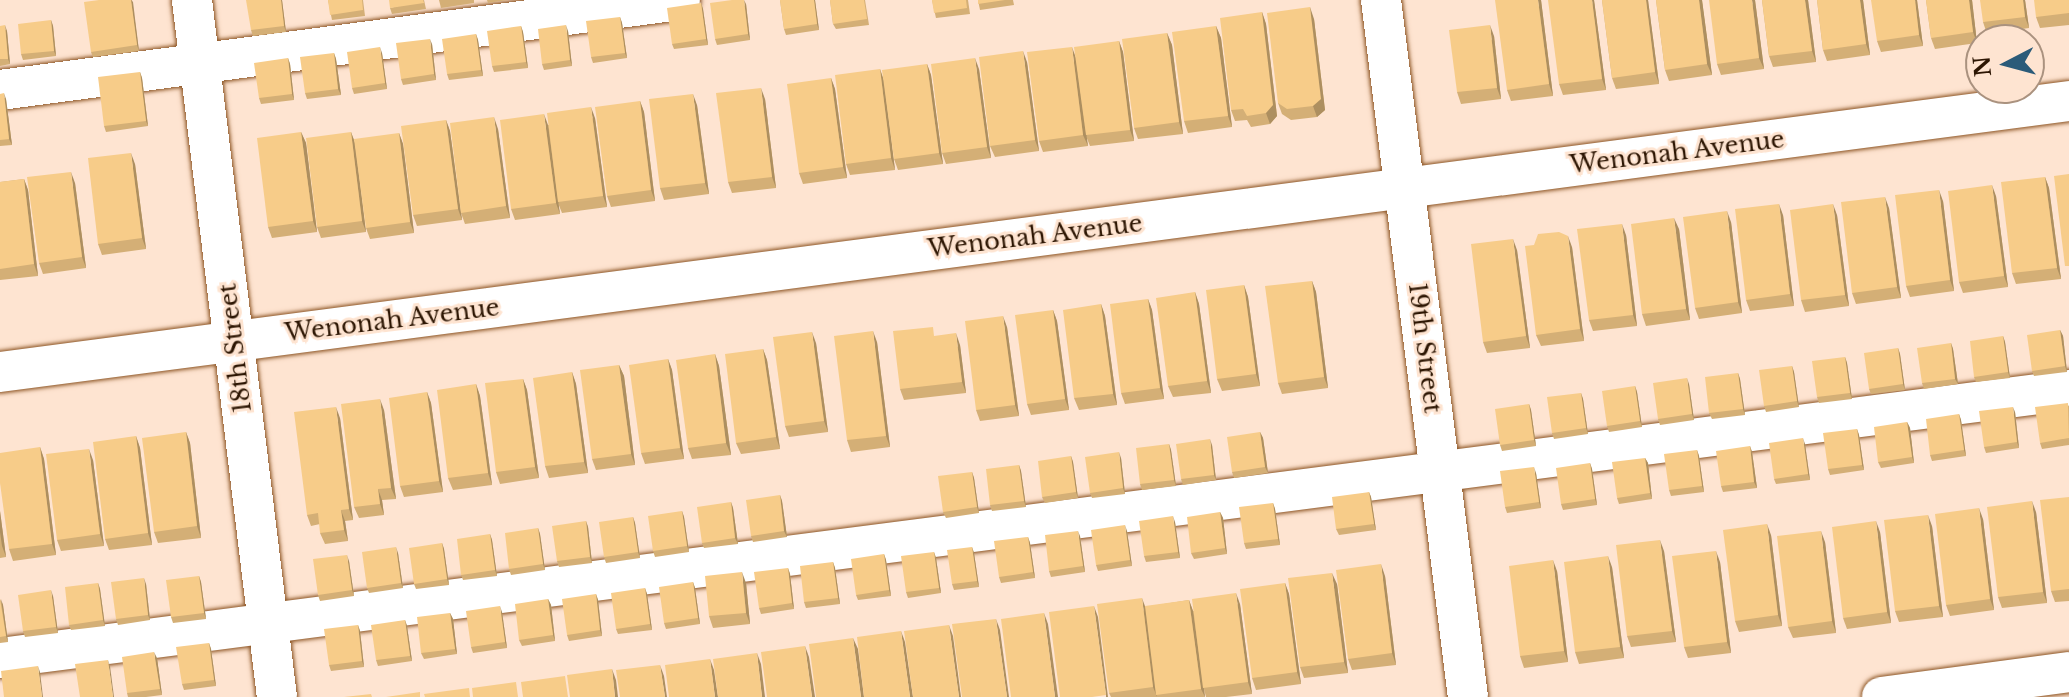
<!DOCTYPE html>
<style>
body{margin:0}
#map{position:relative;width:2069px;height:697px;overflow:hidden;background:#fee4d1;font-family:"Libre Baskerville",serif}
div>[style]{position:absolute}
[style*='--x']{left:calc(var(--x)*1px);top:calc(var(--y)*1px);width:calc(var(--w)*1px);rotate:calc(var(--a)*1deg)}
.roads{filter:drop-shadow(0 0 2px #8d5524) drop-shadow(0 0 2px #8d5524)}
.minor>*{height:40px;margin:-20px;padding:0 20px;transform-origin:20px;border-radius:20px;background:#fff}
.wall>*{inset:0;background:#d4af76}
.shaded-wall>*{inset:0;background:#ad8f60}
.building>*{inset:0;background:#f7cc89}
span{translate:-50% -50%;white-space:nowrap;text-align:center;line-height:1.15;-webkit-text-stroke:6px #fee4d1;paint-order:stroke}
.street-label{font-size:24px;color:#2d1603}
.north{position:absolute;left:1965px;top:24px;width:80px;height:80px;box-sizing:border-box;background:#fee4d1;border:2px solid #aa927f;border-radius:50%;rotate:264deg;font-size:22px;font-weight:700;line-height:32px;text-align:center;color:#2d1603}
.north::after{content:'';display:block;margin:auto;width:28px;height:36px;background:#2b5b79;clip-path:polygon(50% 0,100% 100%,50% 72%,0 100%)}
</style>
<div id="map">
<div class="roads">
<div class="minor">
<i style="--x:192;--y:0;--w:702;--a:83.05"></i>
<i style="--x:1381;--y:0;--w:702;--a:82.89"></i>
<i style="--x:0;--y:90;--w:686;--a:-7.54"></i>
<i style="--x:0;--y:372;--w:2087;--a:-7.46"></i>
<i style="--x:0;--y:658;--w:2086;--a:-7.38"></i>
<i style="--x:1882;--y:697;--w:189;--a:-7.6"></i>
</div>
</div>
<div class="wall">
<i style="clip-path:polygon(99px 0,132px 0,139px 51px,93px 57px,91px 52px)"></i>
<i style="clip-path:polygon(282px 0,286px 32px,253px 36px,251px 30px)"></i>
<i style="clip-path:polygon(328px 0,363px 0,365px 16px,332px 20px)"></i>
<i style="clip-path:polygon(424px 0,426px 9px,392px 14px,390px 8px)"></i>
<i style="clip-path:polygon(439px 0,474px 0,474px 3px,441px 8px)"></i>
<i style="clip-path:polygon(487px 0,507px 0,488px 3px)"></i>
<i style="clip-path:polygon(780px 0,815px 0,819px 30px,786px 35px,784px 29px)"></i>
<i style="clip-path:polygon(830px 0,865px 0,869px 25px,836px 29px,833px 24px)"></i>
<i style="clip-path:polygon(932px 0,968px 0,970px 14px,936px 18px)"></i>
<i style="clip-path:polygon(978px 0,1013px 0,1014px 5px,980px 10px)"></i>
<i style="clip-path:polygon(1541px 0,1553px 96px,1511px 101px,1507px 90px)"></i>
<i style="clip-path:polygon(1594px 0,1606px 90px,1563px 95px,1559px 84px)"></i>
<i style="clip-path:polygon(1602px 0,1648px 0,1659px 84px,1616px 89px,1612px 78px)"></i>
<i style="clip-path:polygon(1656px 0,1702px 0,1712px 75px,1669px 81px,1665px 70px)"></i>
<i style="clip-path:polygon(1755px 0,1764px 69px,1721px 75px,1717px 64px)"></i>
<i style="clip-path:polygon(1762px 0,1808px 0,1816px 62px,1773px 67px,1769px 56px)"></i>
<i style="clip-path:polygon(1817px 0,1863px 0,1870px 55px,1827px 61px,1823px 50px)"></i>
<i style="clip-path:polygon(1917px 0,1923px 46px,1881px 52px,1877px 41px)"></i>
<i style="clip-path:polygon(1926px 0,1972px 0,1977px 43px,1935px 49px,1931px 38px)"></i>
<i style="clip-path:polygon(2025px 0,2029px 28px,1987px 34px,1983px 22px)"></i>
<i style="clip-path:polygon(2069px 0,2069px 25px,2040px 28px,2036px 17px)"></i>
<i style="clip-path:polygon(701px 3px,703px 9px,708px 45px,674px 49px,672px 44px)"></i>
<i style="clip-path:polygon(746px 4px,750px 40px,717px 45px,715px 39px)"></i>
<i style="clip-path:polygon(1262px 12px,1266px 24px,1277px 116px,1270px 124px,1251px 127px,1247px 120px,1235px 121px,1231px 110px)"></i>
<i style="clip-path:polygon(620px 17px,622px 23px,627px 58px,593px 63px,591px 57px)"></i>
<i style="clip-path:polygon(1314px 19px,1325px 110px,1317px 117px,1291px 120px,1282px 114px,1278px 103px)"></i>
<i style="clip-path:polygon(51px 20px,53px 26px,56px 56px,23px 60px,21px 54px)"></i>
<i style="clip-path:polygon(0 26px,7px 31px,10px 64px,0 66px)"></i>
<i style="clip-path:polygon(521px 26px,523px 32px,528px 68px,494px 72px,492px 66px)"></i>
<i style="clip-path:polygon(1216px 26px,1221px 38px,1232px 127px,1188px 133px,1184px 121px)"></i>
<i style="clip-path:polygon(568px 31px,572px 66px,544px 70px,542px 64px)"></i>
<i style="clip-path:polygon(1167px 33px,1172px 45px,1183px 134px,1138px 139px,1134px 128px)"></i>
<i style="clip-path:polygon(476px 34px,478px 40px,483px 76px,449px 80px,447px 74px)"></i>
<i style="clip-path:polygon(1494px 36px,1501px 99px,1461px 104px,1457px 92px)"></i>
<i style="clip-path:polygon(1119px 41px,1123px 52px,1134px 141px,1090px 146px,1086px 136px,1088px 146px,1043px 152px,1039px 141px,1076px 57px)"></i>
<i style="clip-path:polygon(432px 44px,436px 80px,403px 85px,401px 79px)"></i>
<i style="clip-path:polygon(334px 53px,336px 59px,341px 95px,307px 99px,305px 93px)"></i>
<i style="clip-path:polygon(382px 53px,387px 89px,354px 94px,352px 88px)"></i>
<i style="clip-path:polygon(288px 58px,290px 64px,294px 100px,261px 104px,259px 98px)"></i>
<i style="clip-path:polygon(1027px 62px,1039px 151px,995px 157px,990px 146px)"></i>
<i style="clip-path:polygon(927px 64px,931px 75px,943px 164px,898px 170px,894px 159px)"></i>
<i style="clip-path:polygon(880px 69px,884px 81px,895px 170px,850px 175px,846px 164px)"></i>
<i style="clip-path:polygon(979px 69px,991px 158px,946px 164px,942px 153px)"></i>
<i style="clip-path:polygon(140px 72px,142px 78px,148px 126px,106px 132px,104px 126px)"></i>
<i style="clip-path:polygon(831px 78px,835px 89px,847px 178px,803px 184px,799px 173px)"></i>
<i style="clip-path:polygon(0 94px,6px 99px,12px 145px,0 146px)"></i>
<i style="clip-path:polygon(765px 99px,776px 188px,732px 193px,728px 182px)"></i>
<i style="clip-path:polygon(640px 101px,644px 112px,655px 201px,611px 207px,607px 196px)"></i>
<i style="clip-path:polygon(697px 105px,709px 194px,664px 200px,660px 188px)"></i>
<i style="clip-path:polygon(595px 118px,607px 207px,562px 213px,558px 203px,560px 214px,515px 220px,511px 209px,548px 125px)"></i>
<i style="clip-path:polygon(446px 120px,450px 131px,462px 220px,417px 226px,413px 215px)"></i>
<i style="clip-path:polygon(498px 129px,510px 218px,465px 224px,461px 213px)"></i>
<i style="clip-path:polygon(301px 132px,306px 143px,317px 232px,272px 238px,268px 227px)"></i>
<i style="clip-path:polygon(351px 132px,355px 143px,366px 232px,321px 238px,317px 227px)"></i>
<i style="clip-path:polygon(399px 133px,403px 144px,414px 233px,370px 239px,366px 228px)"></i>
<i style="clip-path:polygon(135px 164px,146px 249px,102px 255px,98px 244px)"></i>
<i style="clip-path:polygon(2045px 177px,2049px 188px,2061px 279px,2016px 284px,2012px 273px)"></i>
<i style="clip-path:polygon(24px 179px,28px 190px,38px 276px,0 280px,0 182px)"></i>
<i style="clip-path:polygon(75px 183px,86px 268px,43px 274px,39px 263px)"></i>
<i style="clip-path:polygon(1996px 196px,2008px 287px,1963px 293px,1959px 282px)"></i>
<i style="clip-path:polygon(1943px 201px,1954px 291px,1910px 297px,1906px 286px)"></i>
<i style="clip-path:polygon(1889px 208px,1901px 298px,1856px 304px,1852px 293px)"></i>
<i style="clip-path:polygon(1783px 215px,1794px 306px,1750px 311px,1746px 300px)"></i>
<i style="clip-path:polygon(1837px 215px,1849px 306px,1805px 312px,1801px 300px)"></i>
<i style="clip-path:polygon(1731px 222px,1742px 313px,1699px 319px,1695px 308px)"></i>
<i style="clip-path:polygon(1679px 229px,1690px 320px,1646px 326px,1642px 314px)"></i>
<i style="clip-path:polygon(1626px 235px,1637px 326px,1593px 331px,1589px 320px)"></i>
<i style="clip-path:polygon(1572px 247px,1584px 341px,1541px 346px,1536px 335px)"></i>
<i style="clip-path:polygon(1517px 250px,1530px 348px,1487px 353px,1483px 342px)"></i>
<i style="clip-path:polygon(1312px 281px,1316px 292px,1328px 388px,1282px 394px,1278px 383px)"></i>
<i style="clip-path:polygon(1244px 285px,1248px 297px,1260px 386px,1222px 391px,1217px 379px)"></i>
<i style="clip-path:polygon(1195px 292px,1199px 304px,1211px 393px,1173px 397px,1168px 386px)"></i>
<i style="clip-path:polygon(1148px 299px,1152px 310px,1164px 399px,1125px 404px,1121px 393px)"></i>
<i style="clip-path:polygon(1101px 304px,1105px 316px,1117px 405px,1079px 410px,1074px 398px)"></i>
<i style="clip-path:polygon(1053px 310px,1057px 321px,1069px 410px,1031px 415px,1027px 404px)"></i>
<i style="clip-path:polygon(1007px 327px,1019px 416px,980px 421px,976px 410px)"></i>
<i style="clip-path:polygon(2060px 330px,2063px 336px,2067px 372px,2034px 376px,2032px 371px)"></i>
<i style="clip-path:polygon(2003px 336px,2005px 342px,2010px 378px,1976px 382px,1974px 377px)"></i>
<i style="clip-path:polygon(877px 342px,890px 447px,851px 452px,847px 440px)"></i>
<i style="clip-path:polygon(816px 343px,828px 432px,789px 437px,785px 426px)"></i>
<i style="clip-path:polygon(1951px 343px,1953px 349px,1958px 384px,1924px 389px,1922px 383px)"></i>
<i style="clip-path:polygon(960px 345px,966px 393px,904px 400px,900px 389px)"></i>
<i style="clip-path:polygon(1898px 348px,1900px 354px,1905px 390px,1871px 394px,1869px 389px)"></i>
<i style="clip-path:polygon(763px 349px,767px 360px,780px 449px,741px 454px,736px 443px)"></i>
<i style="clip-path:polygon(715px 354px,719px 366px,731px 455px,692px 459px,688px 448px)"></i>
<i style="clip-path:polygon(1845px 357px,1847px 363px,1852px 399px,1819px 403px,1817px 397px)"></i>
<i style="clip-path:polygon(668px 359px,672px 370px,684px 459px,645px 464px,641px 453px)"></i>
<i style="clip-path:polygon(619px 365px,624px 376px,635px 465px,596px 470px,592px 459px)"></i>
<i style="clip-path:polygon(1792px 366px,1794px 372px,1799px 407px,1766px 412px,1764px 406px)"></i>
<i style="clip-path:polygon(572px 372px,576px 384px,588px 473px,549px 478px,545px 466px)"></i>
<i style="clip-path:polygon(1738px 373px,1740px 379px,1745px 415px,1712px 419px,1709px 413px)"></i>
<i style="clip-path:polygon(523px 379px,527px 390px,539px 478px,500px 484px,496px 472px)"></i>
<i style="clip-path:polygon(476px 384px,480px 396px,492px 485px,453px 490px,448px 478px)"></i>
<i style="clip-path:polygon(1689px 384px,1694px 420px,1660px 425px,1658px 419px)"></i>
<i style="clip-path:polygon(1635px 386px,1637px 392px,1642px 427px,1609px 432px,1607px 426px)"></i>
<i style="clip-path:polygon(427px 392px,431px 403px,443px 492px,404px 497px,400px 486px)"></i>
<i style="clip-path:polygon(1581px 393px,1583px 399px,1588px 434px,1554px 439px,1552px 433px)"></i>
<i style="clip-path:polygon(1529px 404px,1531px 410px,1536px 446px,1502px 451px,1500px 445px)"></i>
<i style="clip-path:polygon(2069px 405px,2069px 445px,2042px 449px,2040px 443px)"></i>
<i style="clip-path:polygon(384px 410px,396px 499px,382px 500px,384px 515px,359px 518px,354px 507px)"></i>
<i style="clip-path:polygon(2015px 412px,2019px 448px,1986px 453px,1984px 447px)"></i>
<i style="clip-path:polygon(1959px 414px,1961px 420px,1966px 456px,1932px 461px,1930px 455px)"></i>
<i style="clip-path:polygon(340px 418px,353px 520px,345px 521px,348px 541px,325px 544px,320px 533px,320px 524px,311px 526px,307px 515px)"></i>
<i style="clip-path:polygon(1907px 422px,1910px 428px,1914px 463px,1881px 468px,1878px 462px)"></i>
<i style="clip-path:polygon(1857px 429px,1859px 435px,1864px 470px,1830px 475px,1828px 469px)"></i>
<i style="clip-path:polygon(186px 432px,190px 443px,201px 538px,158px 543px,154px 532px)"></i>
<i style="clip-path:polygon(1260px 432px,1263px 438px,1268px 473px,1234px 478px,1232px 472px)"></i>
<i style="clip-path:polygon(136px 436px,140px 448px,152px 545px,109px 550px,105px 539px)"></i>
<i style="clip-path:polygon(1169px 444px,1171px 450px,1176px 486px,1142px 490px,1140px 484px)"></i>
<i style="clip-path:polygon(1805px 444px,1810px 480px,1776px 484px,1774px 479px)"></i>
<i style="clip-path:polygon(1212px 445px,1216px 480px,1183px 485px,1181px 479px)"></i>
<i style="clip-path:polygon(1750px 446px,1752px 452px,1757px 488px,1723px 492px,1721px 486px)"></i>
<i style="clip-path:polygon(40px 447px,44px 459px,56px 555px,13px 561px,9px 549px)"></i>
<i style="clip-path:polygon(1697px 450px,1699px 456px,1704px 492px,1671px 496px,1669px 490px)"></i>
<i style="clip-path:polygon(1071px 456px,1073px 462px,1078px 498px,1045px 503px,1042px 497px)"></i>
<i style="clip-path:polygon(1121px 458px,1125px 494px,1092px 498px,1090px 493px)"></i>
<i style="clip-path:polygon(1645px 458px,1648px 463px,1652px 499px,1619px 504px,1617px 498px)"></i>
<i style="clip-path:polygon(93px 460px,104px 546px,61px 551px,57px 540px)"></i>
<i style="clip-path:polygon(1590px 463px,1592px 469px,1597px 505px,1563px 510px,1561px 504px)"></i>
<i style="clip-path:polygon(1019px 465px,1021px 471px,1026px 507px,992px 511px,990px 505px)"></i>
<i style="clip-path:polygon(972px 472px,974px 478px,979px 513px,946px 518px,943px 512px)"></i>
<i style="clip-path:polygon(1536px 473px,1541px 508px,1507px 513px,1505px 507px)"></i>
<i style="clip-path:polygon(1369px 492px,1371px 497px,1376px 530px,1339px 535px,1336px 529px)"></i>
<i style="clip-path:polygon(780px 495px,782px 501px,787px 537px,753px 542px,751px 536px)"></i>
<i style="clip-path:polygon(2069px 497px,2069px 601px,2055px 602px,2051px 591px)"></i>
<i style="clip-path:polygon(731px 502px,733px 508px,738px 544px,704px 548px,702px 543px)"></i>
<i style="clip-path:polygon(1273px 503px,1275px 509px,1280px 545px,1246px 549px,1244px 543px)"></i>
<i style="clip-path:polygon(0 511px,6px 557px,0 558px)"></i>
<i style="clip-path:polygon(682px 511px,684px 517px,689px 552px,655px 557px,653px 551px)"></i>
<i style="clip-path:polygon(1220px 512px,1223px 518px,1227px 554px,1194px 559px,1191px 553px)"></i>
<i style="clip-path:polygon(2036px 512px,2047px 603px,2002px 608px,1998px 597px)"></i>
<i style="clip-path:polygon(633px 517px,635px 523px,640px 558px,606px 563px,604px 557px)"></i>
<i style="clip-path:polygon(1983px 519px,1994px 610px,1950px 616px,1946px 605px)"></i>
<i style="clip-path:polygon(586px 521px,588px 527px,592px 563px,559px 567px,557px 561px)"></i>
<i style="clip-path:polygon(1175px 522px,1180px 558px,1146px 562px,1144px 556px)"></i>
<i style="clip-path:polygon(1932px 526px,1943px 617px,1899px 622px,1895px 611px)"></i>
<i style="clip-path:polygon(538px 528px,540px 534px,545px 570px,511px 575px,509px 569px)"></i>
<i style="clip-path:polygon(1127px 531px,1132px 566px,1098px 571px,1096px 565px)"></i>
<i style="clip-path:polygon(1880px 532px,1891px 623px,1847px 629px,1843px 618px)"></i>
<i style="clip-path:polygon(490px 534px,492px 540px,497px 576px,463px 580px,461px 575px)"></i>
<i style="clip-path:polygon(1771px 535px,1782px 626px,1739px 632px,1735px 621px)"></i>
<i style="clip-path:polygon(1080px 536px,1085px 572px,1051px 577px,1049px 571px)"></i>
<i style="clip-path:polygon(1028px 537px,1030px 543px,1035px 578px,1001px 583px,999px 577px)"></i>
<i style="clip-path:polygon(1825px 542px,1836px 633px,1793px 638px,1788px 627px)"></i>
<i style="clip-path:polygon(442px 543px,444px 549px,449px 585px,416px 589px,414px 584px)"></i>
<i style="clip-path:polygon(972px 547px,974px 553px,979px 587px,954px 590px,952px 584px)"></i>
<i style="clip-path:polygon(1664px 551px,1676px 642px,1631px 647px,1627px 636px)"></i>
<i style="clip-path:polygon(934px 552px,936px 558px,941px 593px,908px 598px,906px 592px)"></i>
<i style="clip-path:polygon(398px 553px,403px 588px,369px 593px,367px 588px)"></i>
<i style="clip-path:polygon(884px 554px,886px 560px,891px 596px,858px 600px,856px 595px)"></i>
<i style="clip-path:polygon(349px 561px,354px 596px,320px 601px,318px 595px)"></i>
<i style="clip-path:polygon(833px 562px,835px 568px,840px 604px,806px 608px,804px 602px)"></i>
<i style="clip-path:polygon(1720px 562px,1731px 653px,1688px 658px,1684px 647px)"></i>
<i style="clip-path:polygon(1612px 567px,1624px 658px,1579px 664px,1575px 652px)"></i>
<i style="clip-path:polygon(788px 568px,790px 574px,794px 609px,761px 614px,759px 608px)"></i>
<i style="clip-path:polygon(1557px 571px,1568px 662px,1524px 668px,1520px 656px)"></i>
<i style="clip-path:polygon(199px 576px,201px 582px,206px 619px,173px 623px,171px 617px)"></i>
<i style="clip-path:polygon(1385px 576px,1396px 665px,1352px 670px,1348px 659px)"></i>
<i style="clip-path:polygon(693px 582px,695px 588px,700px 624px,666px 629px,664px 623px)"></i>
<i style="clip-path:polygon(98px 583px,100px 589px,105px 626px,71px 630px,69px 625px)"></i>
<i style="clip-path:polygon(746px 583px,750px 624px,713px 628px,709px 616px)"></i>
<i style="clip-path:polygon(1285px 583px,1289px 594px,1301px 684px,1256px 690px,1252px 678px)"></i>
<i style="clip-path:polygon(146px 584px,150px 620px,118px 625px,116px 619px)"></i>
<i style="clip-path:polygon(1337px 584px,1348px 673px,1304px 678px,1300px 667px)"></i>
<i style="clip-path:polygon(645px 588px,647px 594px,652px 630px,618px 634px,616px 629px)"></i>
<i style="clip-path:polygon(596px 594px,598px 600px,602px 636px,569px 641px,567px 635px)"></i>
<i style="clip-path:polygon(53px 596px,58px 633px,25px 637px,23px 631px)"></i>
<i style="clip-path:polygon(0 599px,3px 605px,8px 642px,0 643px)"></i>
<i style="clip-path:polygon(548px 599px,551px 605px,555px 641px,522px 646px,519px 640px)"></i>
<i style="clip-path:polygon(1189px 600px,1193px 611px,1240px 604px,1252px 694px,1226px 697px,1206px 697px,1204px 689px,1205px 697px,1111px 697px,1109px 693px,1145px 607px)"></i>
<i style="clip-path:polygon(502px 612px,507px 648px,473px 653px,471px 647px)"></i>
<i style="clip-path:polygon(450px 613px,453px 619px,457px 654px,424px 659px,421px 653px)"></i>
<i style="clip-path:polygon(405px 620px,407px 626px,412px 661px,378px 666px,376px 660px)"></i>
<i style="clip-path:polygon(358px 625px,360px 631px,364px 667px,331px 671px,329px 665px)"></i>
<i style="clip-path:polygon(209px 643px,211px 649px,216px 686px,184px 690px,182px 684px)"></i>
<i style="clip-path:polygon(157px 658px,162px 695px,146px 697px,128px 697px,127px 693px)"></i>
</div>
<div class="shaded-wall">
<i style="clip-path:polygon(131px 0,133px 2px,139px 51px,137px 45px)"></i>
<i style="clip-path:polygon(281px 0,282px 0,286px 32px,284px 26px)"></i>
<i style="clip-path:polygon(744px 0,746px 4px,750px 40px,748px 34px)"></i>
<i style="clip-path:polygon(814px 0,815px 0,819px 30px,817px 24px)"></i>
<i style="clip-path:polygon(1538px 0,1541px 0,1553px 96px,1549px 84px)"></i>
<i style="clip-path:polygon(1592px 0,1594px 0,1606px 90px,1602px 79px)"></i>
<i style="clip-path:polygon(1646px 0,1648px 0,1659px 84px,1655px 72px)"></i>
<i style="clip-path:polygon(1699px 0,1702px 0,1712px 75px,1707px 64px)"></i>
<i style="clip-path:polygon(1752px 0,1755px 0,1764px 69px,1759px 58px)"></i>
<i style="clip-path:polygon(1805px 0,1808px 0,1816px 62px,1812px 51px)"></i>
<i style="clip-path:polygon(1860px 0,1863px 0,1870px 55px,1866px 44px)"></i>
<i style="clip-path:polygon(1915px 0,1917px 0,1923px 46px,1919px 35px)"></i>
<i style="clip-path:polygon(1969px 0,1972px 0,1977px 43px,1973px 32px)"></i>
<i style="clip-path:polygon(2023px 0,2025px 0,2029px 28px,2025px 17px)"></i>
<i style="clip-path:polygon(701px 3px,703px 9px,708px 45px,706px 39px)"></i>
<i style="clip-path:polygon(1310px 7px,1314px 19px,1325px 110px,1317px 117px,1313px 106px)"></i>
<i style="clip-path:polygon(1262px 12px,1266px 24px,1277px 116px,1270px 124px,1266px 113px)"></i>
<i style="clip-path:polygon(620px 17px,622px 23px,627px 58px,625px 53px)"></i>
<i style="clip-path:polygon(51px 20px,53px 26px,56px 56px,54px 51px)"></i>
<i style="clip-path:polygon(5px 25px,7px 31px,10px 64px,8px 59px)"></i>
<i style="clip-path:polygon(566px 25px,568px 31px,572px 66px,570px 60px)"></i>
<i style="clip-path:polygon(1490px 25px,1494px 36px,1501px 99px,1497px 88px)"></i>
<i style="clip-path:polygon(521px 26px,523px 32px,528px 68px,526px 62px)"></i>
<i style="clip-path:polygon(1216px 26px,1221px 38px,1232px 127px,1228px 116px)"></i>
<i style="clip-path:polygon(1167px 33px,1172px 45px,1183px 134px,1179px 122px)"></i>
<i style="clip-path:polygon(476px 34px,478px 40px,483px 76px,481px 70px)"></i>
<i style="clip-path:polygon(430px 39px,432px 44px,436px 80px,434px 74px)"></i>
<i style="clip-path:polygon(1119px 41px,1123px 52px,1134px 141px,1130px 130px)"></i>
<i style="clip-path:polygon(380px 47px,382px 53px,387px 89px,385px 83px)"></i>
<i style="clip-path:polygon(1072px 47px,1076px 58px,1088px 146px,1083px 135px)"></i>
<i style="clip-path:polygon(1023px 51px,1027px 62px,1039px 151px,1035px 140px)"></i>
<i style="clip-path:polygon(334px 53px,336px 59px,341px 95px,338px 89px)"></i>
<i style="clip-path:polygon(288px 58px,290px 64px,294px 100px,292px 94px)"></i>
<i style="clip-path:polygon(975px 58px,979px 69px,991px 158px,987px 147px)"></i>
<i style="clip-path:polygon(927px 64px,931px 75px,943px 164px,939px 153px)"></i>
<i style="clip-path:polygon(880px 69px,884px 81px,895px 170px,891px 158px)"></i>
<i style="clip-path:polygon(140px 72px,142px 78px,148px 126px,146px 121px)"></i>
<i style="clip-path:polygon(831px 78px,835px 89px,847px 178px,843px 167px)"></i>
<i style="clip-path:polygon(761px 88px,765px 99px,776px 188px,772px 177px)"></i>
<i style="clip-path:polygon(4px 93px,6px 99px,12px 145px,9px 139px)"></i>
<i style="clip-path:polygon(693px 94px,697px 105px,709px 194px,705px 183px)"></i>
<i style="clip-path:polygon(640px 101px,644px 112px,655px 201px,651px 190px)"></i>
<i style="clip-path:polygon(591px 107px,595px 118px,607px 207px,603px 196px)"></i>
<i style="clip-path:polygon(544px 114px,548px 125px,560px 214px,556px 203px)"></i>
<i style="clip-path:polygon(494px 117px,498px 129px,510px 218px,506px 206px)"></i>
<i style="clip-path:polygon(446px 120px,450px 131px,462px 220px,458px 209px)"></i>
<i style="clip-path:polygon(301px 132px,306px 143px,317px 232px,313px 221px)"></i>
<i style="clip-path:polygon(351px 132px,355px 143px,366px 232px,362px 221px)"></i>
<i style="clip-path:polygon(399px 133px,403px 144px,414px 233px,410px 222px)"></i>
<i style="clip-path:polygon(131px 153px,135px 164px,146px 249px,142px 238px)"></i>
<i style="clip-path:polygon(71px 172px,75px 183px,86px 268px,82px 257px)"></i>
<i style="clip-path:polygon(2045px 177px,2049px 188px,2061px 279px,2057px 268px)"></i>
<i style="clip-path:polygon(24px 179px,28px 190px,38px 276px,34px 264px)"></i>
<i style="clip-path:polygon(1992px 185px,1996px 196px,2008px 287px,2004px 276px)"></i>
<i style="clip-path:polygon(1939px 190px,1943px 201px,1954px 291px,1950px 280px)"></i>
<i style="clip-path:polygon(1885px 197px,1889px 208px,1901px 298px,1897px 287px)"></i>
<i style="clip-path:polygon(1779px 204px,1783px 215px,1794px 306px,1790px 294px)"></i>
<i style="clip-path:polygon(1833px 204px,1837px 215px,1849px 306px,1845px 295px)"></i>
<i style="clip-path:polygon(1727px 211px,1731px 222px,1742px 313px,1738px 302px)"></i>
<i style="clip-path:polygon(1674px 218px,1679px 229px,1690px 320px,1686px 309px)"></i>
<i style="clip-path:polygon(1622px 224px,1626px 235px,1637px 326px,1633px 315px)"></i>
<i style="clip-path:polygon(1568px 236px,1572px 247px,1584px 341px,1580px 329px)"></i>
<i style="clip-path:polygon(1513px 239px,1517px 250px,1530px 348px,1526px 336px)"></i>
<i style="clip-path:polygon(1312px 281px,1316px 292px,1328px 388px,1324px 377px)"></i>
<i style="clip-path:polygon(1244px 285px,1248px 297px,1260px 386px,1256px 374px)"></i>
<i style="clip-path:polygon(1195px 292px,1199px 304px,1211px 393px,1207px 381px)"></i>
<i style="clip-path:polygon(1148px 299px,1152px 310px,1164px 399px,1160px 388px)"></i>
<i style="clip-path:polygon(1101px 304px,1105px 316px,1117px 405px,1113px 394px)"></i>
<i style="clip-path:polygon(1053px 310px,1057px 321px,1069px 410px,1065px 399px)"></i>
<i style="clip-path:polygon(1003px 316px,1007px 327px,1019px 416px,1015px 405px)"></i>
<i style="clip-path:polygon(2060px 330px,2063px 336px,2067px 372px,2065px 366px)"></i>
<i style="clip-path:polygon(873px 331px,877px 342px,890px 447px,886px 436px)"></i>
<i style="clip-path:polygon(812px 332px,816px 343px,828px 432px,824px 421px)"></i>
<i style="clip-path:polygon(956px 333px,960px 345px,966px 393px,962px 382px)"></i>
<i style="clip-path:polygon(2003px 336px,2005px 342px,2010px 378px,2008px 372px)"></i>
<i style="clip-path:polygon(1951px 343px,1953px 349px,1958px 384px,1955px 379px)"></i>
<i style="clip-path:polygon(1898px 348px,1900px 354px,1905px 390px,1903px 384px)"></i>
<i style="clip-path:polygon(763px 349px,767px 360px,780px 449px,776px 437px)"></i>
<i style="clip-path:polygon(715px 354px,719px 366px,731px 455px,726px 443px)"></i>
<i style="clip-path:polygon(1845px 357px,1847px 363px,1852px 399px,1850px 393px)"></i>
<i style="clip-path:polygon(668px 359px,672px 370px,684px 459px,680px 448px)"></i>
<i style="clip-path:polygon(619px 365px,624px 376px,635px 465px,631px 454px)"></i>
<i style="clip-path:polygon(1792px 366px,1794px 372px,1799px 407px,1797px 401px)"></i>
<i style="clip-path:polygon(572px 372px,576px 384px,588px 473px,584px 462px)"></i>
<i style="clip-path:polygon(1738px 373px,1740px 379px,1745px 415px,1743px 409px)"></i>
<i style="clip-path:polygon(1687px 378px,1689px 384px,1694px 420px,1692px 414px)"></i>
<i style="clip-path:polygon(523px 379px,527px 390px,539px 478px,535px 467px)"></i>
<i style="clip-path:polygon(476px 384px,480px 396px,492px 485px,488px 473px)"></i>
<i style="clip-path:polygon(1635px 386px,1637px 392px,1642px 427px,1640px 421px)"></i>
<i style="clip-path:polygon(427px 392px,431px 403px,443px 492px,439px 481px)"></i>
<i style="clip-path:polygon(1581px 393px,1583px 399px,1588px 434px,1586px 428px)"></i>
<i style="clip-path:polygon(380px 399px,384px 410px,396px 499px,391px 488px)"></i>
<i style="clip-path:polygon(1529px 404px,1531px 410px,1536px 446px,1534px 440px)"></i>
<i style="clip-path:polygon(336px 407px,340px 418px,353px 520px,349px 509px)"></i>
<i style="clip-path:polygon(2013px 407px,2015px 412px,2019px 448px,2017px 442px)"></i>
<i style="clip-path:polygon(1959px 414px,1961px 420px,1966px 456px,1964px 450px)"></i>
<i style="clip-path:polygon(1907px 422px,1910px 428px,1914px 463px,1912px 457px)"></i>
<i style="clip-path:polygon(1857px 429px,1859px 435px,1864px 470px,1862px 465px)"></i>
<i style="clip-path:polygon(186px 432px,190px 443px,201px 538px,197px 526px)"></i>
<i style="clip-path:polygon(1260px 432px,1263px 438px,1268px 473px,1265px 467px)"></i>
<i style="clip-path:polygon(136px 436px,140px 448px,152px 545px,148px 533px)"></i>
<i style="clip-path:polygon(1803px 438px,1805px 444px,1810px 480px,1808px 474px)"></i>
<i style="clip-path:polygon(1210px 439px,1212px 445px,1216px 480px,1214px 475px)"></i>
<i style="clip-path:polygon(1169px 444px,1171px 450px,1176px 486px,1174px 480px)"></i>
<i style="clip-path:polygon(1750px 446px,1752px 452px,1757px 488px,1754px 482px)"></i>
<i style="clip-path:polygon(40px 447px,44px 459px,56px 555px,52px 544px)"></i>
<i style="clip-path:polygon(89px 449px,93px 460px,104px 546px,100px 534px)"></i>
<i style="clip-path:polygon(1697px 450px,1699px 456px,1704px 492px,1702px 486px)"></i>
<i style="clip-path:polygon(1119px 452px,1121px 458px,1125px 494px,1123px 488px)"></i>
<i style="clip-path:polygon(1071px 456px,1073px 462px,1078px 498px,1076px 492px)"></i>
<i style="clip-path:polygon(1645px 458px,1648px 463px,1652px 499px,1650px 493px)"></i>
<i style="clip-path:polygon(1590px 463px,1592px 469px,1597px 505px,1595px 499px)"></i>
<i style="clip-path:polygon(1019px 465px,1021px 471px,1026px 507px,1024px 501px)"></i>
<i style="clip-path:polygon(1534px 467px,1536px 473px,1541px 508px,1539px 502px)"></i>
<i style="clip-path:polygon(972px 472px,974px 478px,979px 513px,977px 507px)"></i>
<i style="clip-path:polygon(378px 489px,382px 500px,384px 515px,380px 504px)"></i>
<i style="clip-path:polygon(1369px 492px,1371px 497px,1376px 530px,1374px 524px)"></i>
<i style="clip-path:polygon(780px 495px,782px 501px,787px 537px,784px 531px)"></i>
<i style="clip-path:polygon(2032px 501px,2036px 512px,2047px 603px,2043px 592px)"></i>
<i style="clip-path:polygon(731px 502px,733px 508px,738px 544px,735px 538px)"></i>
<i style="clip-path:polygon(1273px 503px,1275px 509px,1280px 545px,1278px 539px)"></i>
<i style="clip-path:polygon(1979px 508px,1983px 519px,1994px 610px,1990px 599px)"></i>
<i style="clip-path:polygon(341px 510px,345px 521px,348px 541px,344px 530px)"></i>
<i style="clip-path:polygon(0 511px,6px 557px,2px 546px,0 532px)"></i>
<i style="clip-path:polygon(682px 511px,684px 517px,689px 552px,687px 546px)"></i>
<i style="clip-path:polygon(1220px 512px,1223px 518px,1227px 554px,1225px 548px)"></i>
<i style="clip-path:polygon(1928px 515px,1932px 526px,1943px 617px,1939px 606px)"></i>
<i style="clip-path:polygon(1173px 516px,1175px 522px,1180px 558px,1178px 552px)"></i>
<i style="clip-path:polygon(633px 517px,635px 523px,640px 558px,638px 552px)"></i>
<i style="clip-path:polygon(586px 521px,588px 527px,592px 563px,590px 557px)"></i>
<i style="clip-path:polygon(1876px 521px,1880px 532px,1891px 623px,1887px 612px)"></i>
<i style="clip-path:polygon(1767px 524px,1771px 535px,1782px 626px,1778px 615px)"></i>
<i style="clip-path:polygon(1125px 525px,1127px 531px,1132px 566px,1130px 560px)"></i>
<i style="clip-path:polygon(538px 528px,540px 534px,545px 570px,543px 564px)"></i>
<i style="clip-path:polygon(1078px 531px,1080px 536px,1085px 572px,1083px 566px)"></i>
<i style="clip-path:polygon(1821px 531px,1825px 542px,1836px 633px,1832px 621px)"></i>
<i style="clip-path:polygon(490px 534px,492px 540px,497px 576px,495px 570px)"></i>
<i style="clip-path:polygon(1028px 537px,1030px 543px,1035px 578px,1033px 572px)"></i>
<i style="clip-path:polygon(1660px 540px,1664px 551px,1676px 642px,1672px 631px)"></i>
<i style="clip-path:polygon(442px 543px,444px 549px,449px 585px,447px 579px)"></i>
<i style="clip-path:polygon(396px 547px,398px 553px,403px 588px,401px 583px)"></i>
<i style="clip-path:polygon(972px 547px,974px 553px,979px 587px,977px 581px)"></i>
<i style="clip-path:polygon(1716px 551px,1720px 562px,1731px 653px,1727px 642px)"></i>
<i style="clip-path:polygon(934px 552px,936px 558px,941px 593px,939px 588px)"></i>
<i style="clip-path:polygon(884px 554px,886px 560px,891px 596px,889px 590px)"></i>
<i style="clip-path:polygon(347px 555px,349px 561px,354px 596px,352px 590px)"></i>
<i style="clip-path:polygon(1608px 556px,1612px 567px,1624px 658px,1620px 647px)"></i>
<i style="clip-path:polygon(1553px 560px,1557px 571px,1568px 662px,1564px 651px)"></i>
<i style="clip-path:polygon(833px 562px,835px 568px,840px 604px,838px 598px)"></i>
<i style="clip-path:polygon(1381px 564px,1385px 576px,1396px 665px,1392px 653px)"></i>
<i style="clip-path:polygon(788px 568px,790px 574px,794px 609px,792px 603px)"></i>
<i style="clip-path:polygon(742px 572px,746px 583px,750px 624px,746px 613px)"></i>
<i style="clip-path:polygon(1332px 573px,1337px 584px,1348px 673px,1344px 662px)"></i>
<i style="clip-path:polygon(199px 576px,201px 582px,206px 619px,204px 613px)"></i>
<i style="clip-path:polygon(144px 578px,146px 584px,150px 620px,148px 615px)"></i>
<i style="clip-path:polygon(693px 582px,695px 588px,700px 624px,698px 618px)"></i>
<i style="clip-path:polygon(98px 583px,100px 589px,105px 626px,103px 620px)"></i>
<i style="clip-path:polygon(1285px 583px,1289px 594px,1301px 684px,1297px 672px)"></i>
<i style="clip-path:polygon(645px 588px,647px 594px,652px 630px,650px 624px)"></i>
<i style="clip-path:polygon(51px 590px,53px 596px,58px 633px,56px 627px)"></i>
<i style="clip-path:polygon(1236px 593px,1240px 604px,1252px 694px,1248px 682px)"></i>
<i style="clip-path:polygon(596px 594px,598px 600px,602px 636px,600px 630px)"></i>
<i style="clip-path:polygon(1142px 598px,1146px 609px,1157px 697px,1153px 687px)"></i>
<i style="clip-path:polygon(1px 599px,3px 605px,8px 642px,6px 636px)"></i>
<i style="clip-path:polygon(548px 599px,551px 605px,555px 641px,553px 635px)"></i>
<i style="clip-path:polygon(1189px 600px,1193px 611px,1205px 697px,1201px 689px)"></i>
<i style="clip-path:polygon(500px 606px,502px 612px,507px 648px,505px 642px)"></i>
<i style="clip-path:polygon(1094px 606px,1098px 617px,1108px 697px,1106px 697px,1106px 695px)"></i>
<i style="clip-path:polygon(450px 613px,453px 619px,457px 654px,455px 649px)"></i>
<i style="clip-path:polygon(1044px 613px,1048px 624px,1058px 697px,1055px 697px)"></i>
<i style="clip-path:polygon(996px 619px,1000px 630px,1009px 697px,1007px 697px)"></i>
<i style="clip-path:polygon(405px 620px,407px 626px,412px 661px,410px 656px)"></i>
<i style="clip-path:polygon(358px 625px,360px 631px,364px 667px,362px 661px)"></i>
<i style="clip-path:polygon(949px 625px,953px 636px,961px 697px,959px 697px)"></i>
<i style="clip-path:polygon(901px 631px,905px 642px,913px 697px,910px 697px)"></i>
<i style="clip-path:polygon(853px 638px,858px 649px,864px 697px,861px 697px)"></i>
<i style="clip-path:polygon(209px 643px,211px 649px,216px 686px,214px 680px)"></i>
<i style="clip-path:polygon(805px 646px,809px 657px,815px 697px,812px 697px)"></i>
<i style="clip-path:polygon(154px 652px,157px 658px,162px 695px,160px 689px)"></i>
<i style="clip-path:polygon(757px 653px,761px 664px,765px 697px,762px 697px)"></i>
<i style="clip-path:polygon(710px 659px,714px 670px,718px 697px,715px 697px)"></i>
<i style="clip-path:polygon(108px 660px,110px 666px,114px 697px,113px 697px)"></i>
<i style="clip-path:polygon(660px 665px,664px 676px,667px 697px,665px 697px)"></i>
<i style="clip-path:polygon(38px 666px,40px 672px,43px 697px,42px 697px)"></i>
<i style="clip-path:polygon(612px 669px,616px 680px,618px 697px,615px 697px)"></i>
</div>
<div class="building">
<i style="clip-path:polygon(99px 0,131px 0,137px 45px,91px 52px,84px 2px)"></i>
<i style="clip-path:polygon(246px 0,281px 0,284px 26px,251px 30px)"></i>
<i style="clip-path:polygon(328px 0,362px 0,363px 10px,330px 15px)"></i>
<i style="clip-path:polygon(389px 0,423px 0,424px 3px,390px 8px)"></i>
<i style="clip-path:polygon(732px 0,744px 0,748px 34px,715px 39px,710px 3px)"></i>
<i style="clip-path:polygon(780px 0,814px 0,817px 24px,784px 29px)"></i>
<i style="clip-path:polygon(830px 0,864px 0,867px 19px,833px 24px)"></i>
<i style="clip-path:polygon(932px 0,966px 0,967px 8px,934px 13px)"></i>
<i style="clip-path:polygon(978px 0,1005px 0,978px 4px)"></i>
<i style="clip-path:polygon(1495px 0,1538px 0,1549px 84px,1507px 90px)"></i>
<i style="clip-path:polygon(1548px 0,1592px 0,1602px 79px,1559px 84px)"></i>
<i style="clip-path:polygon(1602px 0,1646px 0,1655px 72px,1612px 78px)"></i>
<i style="clip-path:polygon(1656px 0,1699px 0,1707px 64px,1665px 70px)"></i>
<i style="clip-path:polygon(1709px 0,1752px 0,1759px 58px,1717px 64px)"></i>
<i style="clip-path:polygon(1762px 0,1805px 0,1812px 51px,1769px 56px)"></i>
<i style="clip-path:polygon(1817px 0,1860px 0,1866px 44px,1823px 50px)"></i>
<i style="clip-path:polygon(1871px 0,1915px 0,1919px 35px,1877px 41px)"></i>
<i style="clip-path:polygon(1926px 0,1969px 0,1973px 32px,1931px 38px)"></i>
<i style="clip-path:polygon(1980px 0,2023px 0,2025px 17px,1983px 22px)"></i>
<i style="clip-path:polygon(2034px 0,2069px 0,2069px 13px,2036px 17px)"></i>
<i style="clip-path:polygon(701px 3px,706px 39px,672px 44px,667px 8px)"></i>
<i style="clip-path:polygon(1310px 7px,1321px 99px,1313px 106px,1287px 109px,1278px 103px,1267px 13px)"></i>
<i style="clip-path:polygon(1262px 12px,1273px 105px,1266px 113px,1247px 116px,1243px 109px,1231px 110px,1220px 18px)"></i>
<i style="clip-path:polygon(620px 17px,625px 53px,591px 57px,586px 21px)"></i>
<i style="clip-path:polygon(51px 20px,54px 51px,21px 54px,18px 24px)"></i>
<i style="clip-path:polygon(5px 25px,8px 59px,0 59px,0 26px)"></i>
<i style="clip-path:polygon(566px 25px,570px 60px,542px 64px,538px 29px)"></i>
<i style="clip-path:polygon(1490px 25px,1497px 88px,1457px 92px,1449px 30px)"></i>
<i style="clip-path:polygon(521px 26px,526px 62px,492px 66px,487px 31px)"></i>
<i style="clip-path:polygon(1216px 26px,1228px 116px,1184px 121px,1172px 32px)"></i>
<i style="clip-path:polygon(1167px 33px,1179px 122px,1134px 128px,1122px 39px)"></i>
<i style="clip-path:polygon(476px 34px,481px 70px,447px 74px,442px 39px)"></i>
<i style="clip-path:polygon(430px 39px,434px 74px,401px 79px,396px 43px)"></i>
<i style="clip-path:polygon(1119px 41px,1130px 130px,1086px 135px,1074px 47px)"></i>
<i style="clip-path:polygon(380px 47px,385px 83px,352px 88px,347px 52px)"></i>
<i style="clip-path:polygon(1072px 47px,1083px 135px,1039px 141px,1027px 52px)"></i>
<i style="clip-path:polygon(1023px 51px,1035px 140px,990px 146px,979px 57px)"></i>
<i style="clip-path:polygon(334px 53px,338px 89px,305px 93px,300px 57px)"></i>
<i style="clip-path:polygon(288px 58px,292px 94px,259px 98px,254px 63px)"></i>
<i style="clip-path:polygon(975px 58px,987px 147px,942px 153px,931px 64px)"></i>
<i style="clip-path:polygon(927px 64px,939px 153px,894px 159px,882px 70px)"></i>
<i style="clip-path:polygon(880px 69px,891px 158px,846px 164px,835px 75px)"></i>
<i style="clip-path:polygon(140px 72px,146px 121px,104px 126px,98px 77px)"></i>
<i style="clip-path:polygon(831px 78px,843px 167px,799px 173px,787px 84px)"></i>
<i style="clip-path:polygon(761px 88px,772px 177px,728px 182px,716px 93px)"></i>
<i style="clip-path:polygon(4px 93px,9px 139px,0 140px,0 94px)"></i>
<i style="clip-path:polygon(693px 94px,705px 183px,660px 188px,649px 99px)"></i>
<i style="clip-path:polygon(640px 101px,651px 190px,607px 196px,595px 107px)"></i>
<i style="clip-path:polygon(591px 107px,603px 196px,558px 202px,547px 113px)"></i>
<i style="clip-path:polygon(544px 114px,556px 203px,511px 209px,500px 120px)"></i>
<i style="clip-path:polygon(494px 117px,506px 206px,461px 213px,450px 123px)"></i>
<i style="clip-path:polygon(446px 120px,458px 209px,413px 215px,401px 126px)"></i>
<i style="clip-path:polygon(301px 132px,313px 221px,268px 227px,257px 138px)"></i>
<i style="clip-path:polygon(351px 132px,362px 221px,317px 227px,306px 138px)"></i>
<i style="clip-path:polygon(399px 133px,410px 222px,366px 228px,354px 139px)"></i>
<i style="clip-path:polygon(131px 153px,142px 238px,98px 244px,88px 158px)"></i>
<i style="clip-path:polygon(71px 172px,82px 257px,39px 263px,27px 177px)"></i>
<i style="clip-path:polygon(2069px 174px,2069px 266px,2065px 266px,2054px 176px)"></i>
<i style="clip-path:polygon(2045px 177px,2057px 268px,2012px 273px,2001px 182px)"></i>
<i style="clip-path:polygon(24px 179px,34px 264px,0 269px,0 182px)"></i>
<i style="clip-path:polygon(1992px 185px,2004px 276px,1959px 282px,1948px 191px)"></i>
<i style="clip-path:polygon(1939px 190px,1950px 280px,1906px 286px,1895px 195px)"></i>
<i style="clip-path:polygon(1885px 197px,1897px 287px,1852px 293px,1841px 202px)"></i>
<i style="clip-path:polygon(1779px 204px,1790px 294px,1746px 300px,1735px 209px)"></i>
<i style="clip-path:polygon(1833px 204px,1845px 295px,1801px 300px,1790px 210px)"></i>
<i style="clip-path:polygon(1727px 211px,1738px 302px,1695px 308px,1683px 217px)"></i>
<i style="clip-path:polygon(1674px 218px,1686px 309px,1642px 314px,1631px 224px)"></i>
<i style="clip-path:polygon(1622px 224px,1633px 315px,1589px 320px,1577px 229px)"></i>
<i style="clip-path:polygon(1559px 232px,1568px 236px,1580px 329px,1536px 335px,1525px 246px,1534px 245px,1538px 234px)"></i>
<i style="clip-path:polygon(1513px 239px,1526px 336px,1483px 342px,1471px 244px)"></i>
<i style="clip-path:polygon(1312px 281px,1324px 377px,1278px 383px,1265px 286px)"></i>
<i style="clip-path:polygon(1244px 285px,1256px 374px,1217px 379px,1206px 290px)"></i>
<i style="clip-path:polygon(1195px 292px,1207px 381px,1168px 386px,1156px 298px)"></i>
<i style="clip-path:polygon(1148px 299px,1160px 388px,1121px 393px,1110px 304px)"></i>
<i style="clip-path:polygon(1101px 304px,1113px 394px,1074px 398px,1063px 310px)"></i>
<i style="clip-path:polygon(1053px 310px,1065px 399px,1027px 404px,1015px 315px)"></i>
<i style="clip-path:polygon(1003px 316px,1015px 405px,976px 410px,965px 321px)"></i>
<i style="clip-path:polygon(933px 327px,934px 336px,956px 333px,962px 382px,900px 389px,893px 331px)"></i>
<i style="clip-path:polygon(2060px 330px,2065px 366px,2032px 371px,2027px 335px)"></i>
<i style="clip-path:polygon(873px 331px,886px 436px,847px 440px,834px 336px)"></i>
<i style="clip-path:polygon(812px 332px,824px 421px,785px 426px,773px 337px)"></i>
<i style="clip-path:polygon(2003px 336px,2008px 372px,1974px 377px,1970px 341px)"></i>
<i style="clip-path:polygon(1951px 343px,1955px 379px,1922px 383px,1917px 348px)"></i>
<i style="clip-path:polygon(1898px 348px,1903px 384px,1869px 389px,1864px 353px)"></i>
<i style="clip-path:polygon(763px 349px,776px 437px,736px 443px,725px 354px)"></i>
<i style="clip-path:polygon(715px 354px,726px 443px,688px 448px,676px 360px)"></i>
<i style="clip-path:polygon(1845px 357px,1850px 393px,1817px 397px,1812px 361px)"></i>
<i style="clip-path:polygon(668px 359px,680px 448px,641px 453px,629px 365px)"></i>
<i style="clip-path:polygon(619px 365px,631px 454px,592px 459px,580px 370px)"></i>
<i style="clip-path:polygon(1792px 366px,1797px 401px,1764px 406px,1759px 370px)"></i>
<i style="clip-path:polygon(572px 372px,584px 462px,545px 466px,533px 378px)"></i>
<i style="clip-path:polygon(1738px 373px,1743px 409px,1709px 413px,1705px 377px)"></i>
<i style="clip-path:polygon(1687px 378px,1692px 414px,1658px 419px,1653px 383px)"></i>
<i style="clip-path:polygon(523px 379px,535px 467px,496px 472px,485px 383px)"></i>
<i style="clip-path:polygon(476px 384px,488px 473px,448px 478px,437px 390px)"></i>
<i style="clip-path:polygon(1635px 386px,1640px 421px,1607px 426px,1602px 391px)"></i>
<i style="clip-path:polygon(427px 392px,439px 481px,400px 486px,389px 398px)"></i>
<i style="clip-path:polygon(1581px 393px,1586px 428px,1552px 433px,1547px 397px)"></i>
<i style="clip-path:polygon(380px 399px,391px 488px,378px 489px,380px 504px,354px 507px,341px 404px)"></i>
<i style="clip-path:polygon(2068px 403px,2069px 438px,2040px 443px,2035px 407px)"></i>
<i style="clip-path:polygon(1529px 404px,1534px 440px,1500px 445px,1495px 409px)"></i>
<i style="clip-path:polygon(336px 407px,349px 509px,341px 510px,344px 530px,320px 533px,318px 513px,307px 515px,294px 412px)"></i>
<i style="clip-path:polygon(2013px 407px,2017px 442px,1984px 447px,1979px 411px)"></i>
<i style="clip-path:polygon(1959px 414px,1964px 450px,1930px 455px,1926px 419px)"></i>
<i style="clip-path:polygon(1907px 422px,1912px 457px,1878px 462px,1874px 427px)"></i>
<i style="clip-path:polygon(1857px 429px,1862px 465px,1828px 469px,1823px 433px)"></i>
<i style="clip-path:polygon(186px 432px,197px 526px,154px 532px,142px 438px)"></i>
<i style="clip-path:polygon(1260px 432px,1265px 467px,1232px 472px,1227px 437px)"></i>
<i style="clip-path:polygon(136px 436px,148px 533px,105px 539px,93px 442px)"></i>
<i style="clip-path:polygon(1803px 438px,1808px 474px,1774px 479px,1769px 443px)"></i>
<i style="clip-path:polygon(1210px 439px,1214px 475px,1181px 479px,1176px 444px)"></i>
<i style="clip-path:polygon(1169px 444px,1174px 480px,1140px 484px,1136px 448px)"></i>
<i style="clip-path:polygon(1750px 446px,1754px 482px,1721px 486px,1716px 451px)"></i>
<i style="clip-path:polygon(40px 447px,52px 544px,9px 549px,0 483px,0 453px)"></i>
<i style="clip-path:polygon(89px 449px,100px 534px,57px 540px,46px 454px)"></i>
<i style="clip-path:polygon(1697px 450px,1702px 486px,1669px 490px,1664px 454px)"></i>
<i style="clip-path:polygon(1119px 452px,1123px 488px,1090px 493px,1085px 457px)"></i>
<i style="clip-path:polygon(1071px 456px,1076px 492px,1042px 497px,1038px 461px)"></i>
<i style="clip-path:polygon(1645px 458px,1650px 493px,1617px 498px,1612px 462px)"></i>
<i style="clip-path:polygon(1590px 463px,1595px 499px,1561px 504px,1556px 468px)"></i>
<i style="clip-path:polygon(1019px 465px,1024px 501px,990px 505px,986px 469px)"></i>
<i style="clip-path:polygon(1534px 467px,1539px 502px,1505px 507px,1500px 471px)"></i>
<i style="clip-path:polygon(972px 472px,977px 507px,943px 512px,938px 476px)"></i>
<i style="clip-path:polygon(1369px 492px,1374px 524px,1336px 529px,1332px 497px)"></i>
<i style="clip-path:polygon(780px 495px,784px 531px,751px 536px,746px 500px)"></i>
<i style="clip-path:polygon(2069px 497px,2069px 589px,2051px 591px,2040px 500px)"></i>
<i style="clip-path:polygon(2032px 501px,2043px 592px,1998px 597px,1987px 507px)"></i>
<i style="clip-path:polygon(731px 502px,735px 538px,702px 543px,697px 507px)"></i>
<i style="clip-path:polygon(1273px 503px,1278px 539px,1244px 543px,1239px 507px)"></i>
<i style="clip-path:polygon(1979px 508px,1990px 599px,1946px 605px,1935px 514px)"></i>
<i style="clip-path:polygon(682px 511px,687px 546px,653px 551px,648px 516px)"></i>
<i style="clip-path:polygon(1220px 512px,1225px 548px,1191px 553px,1187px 517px)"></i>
<i style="clip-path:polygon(1928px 515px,1939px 606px,1895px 611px,1884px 520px)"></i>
<i style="clip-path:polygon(1173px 516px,1178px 552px,1144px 556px,1139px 521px)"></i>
<i style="clip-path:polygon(633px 517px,638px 552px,604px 557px,599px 522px)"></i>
<i style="clip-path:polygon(586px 521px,590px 557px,557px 561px,552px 526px)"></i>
<i style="clip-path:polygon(1876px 521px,1887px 612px,1843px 618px,1832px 527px)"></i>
<i style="clip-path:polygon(1767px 524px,1778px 615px,1735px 621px,1723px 530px)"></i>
<i style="clip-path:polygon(1125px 525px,1130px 560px,1096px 565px,1091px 530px)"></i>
<i style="clip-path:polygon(538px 528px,543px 564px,509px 569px,505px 533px)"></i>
<i style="clip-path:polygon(1078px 531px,1083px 566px,1049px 571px,1045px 535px)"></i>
<i style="clip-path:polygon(1821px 531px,1832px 621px,1788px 627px,1777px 536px)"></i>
<i style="clip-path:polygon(490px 534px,495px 570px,461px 575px,457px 539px)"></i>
<i style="clip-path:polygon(1028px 537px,1033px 572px,999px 577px,994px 541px)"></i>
<i style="clip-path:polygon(1660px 540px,1672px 631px,1627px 636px,1616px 545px)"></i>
<i style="clip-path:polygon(442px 543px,447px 579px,414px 584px,409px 548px)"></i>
<i style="clip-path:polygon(396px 547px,401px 583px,367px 588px,362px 552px)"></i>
<i style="clip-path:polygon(972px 547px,977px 581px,952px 584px,947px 550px)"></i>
<i style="clip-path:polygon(1716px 551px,1727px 642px,1684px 647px,1672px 556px)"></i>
<i style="clip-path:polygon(934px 552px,939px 588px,906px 592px,901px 556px)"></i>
<i style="clip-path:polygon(884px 554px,889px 590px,856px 595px,851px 559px)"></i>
<i style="clip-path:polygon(347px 555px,352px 590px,318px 595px,313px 559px)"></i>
<i style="clip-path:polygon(1608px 556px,1620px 647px,1575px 652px,1564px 562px)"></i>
<i style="clip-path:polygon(1553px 560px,1564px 651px,1520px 656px,1509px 566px)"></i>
<i style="clip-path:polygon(833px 562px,838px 598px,804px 602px,800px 566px)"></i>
<i style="clip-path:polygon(1381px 564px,1392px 653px,1348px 659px,1336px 570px)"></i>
<i style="clip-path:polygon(788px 568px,792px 603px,759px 608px,754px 572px)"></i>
<i style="clip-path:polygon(742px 572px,746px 613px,709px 616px,705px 576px)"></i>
<i style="clip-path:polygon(1332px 573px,1344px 662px,1300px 667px,1288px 578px)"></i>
<i style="clip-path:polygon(199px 576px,204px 613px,171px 617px,166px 580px)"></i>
<i style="clip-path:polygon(144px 578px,148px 615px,116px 619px,111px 582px)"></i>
<i style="clip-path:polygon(693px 582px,698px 618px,664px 623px,659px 587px)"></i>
<i style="clip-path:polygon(98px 583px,103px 620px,69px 625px,65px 587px)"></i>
<i style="clip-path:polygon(1285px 583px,1297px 672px,1252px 678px,1240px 589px)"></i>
<i style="clip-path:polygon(645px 588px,650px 624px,616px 629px,611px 593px)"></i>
<i style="clip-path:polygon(51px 590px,56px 627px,23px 631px,18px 595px)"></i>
<i style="clip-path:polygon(1236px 593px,1248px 682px,1203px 688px,1192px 599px)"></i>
<i style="clip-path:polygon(596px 594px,600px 630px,567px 635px,562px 599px)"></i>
<i style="clip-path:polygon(1142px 598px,1153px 687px,1109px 693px,1097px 604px)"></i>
<i style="clip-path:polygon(0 599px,6px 636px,0 637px)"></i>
<i style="clip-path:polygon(548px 599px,553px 635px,519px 640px,515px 604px)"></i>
<i style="clip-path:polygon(1189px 600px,1201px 689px,1156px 695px,1145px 606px)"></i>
<i style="clip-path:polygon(500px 606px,505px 642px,471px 647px,466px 611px)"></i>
<i style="clip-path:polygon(1094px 606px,1106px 695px,1092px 697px,1060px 697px,1049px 612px)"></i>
<i style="clip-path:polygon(450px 613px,455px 649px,421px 653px,417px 617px)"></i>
<i style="clip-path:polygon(1044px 613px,1055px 697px,1011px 697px,1001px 619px)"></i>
<i style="clip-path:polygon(996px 619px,1007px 697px,962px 697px,952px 624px)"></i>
<i style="clip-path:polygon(405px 620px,410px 656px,376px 660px,371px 625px)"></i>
<i style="clip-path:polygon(358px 625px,362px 661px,329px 665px,324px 629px)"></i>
<i style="clip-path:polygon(949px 625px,959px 697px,913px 697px,904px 631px)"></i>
<i style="clip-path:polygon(901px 631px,910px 697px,864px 697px,857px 637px)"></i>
<i style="clip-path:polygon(853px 638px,861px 697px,816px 697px,809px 644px)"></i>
<i style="clip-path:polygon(209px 643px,214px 680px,182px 684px,176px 647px)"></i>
<i style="clip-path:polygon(805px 646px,812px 697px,767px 697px,761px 652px)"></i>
<i style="clip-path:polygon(154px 652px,160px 689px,127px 693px,122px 657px)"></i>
<i style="clip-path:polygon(757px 653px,762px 697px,718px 697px,713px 659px)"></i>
<i style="clip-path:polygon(710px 659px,715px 697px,669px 697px,665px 665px)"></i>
<i style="clip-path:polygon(108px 660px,113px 697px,80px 697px,75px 664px)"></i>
<i style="clip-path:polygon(660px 665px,665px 697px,620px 697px,616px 670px)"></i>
<i style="clip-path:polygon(38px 666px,42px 697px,4px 697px,1px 671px)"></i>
<i style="clip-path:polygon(612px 669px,615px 697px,570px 697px,567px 675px)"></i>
<i style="clip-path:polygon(565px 676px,568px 697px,523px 697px,521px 682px)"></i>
<i style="clip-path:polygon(516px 682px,518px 697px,473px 697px,472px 688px)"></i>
<i style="clip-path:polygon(469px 688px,470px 697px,425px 697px,424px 694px)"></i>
<i style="clip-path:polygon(420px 692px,420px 697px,386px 697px)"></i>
<i style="clip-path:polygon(371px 694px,372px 697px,344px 697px)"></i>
</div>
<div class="street-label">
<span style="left:1677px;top:152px;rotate:-7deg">Wenonah Avenue</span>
<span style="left:1035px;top:236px;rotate:-7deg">Wenonah Avenue</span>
<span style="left:392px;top:320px;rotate:-7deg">Wenonah Avenue</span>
<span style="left:235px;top:348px;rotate:-97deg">18th Street</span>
<span style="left:1425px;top:348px;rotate:83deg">19th Street</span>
</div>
<div class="north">N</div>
</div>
